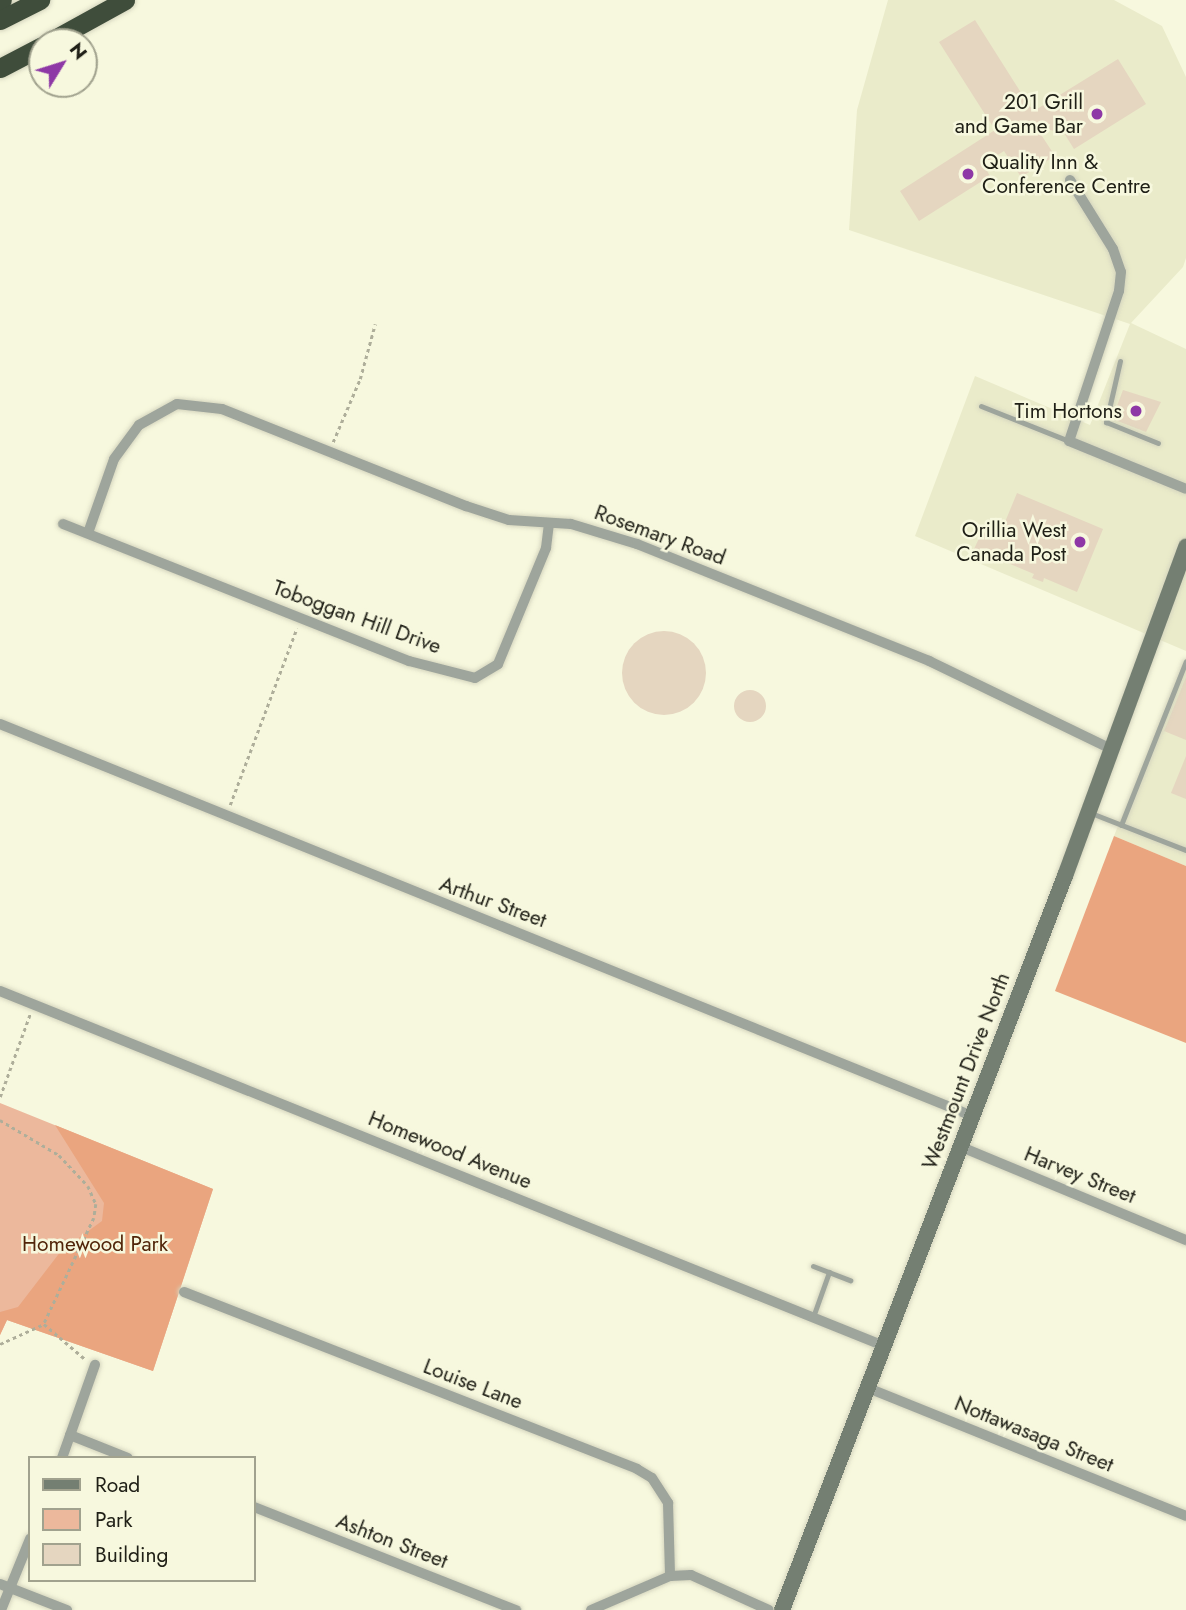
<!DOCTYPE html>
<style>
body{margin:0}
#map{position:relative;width:1186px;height:1610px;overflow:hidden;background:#f7f8de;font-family:Jost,sans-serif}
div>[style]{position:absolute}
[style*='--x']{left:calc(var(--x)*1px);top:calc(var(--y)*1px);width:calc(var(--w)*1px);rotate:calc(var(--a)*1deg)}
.built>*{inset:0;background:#eaebca}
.green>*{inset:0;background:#ecb89c}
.forest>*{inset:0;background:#eaa57f}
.building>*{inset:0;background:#e5d6c0}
.round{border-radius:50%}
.path>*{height:2.5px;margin-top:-1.25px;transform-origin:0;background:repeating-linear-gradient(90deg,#aeae9a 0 3.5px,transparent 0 7px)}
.roads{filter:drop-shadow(0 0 2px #d5d5be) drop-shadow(0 0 2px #d5d5be)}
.lane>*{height:5px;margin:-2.5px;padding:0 2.5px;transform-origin:2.5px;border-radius:2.5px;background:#9ea59c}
.street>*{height:10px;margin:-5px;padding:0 5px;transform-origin:5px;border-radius:5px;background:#9ea59c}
.secondary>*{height:16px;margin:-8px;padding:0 8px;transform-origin:8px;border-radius:8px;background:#747f72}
.highway>*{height:19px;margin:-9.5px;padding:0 9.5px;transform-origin:9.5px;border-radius:9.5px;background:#3f4d3b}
.dots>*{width:19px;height:19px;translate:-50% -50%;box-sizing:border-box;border:4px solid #f7f8de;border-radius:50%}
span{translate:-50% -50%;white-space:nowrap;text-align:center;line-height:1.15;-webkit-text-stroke:5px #f7f8de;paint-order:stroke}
.poi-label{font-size:21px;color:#202017}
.right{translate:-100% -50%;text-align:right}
.left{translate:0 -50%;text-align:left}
.street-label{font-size:21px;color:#202017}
.park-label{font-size:21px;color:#512509}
.legend{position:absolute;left:28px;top:1456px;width:228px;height:126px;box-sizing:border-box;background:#f7f8de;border:2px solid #a1a28e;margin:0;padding:9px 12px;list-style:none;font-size:21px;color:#202017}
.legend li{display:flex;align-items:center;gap:14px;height:35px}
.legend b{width:35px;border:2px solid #a1a28e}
.north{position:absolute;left:28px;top:28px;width:70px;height:70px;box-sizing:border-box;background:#f7f8de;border:2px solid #a1a28e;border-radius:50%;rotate:52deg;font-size:19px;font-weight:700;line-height:28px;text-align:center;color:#202017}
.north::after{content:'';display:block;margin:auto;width:24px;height:32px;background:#8e38a6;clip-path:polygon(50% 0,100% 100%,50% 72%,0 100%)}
</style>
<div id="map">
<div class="built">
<i style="clip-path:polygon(888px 0,1114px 0,1162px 26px,1186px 77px,1186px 258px,1183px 267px,1131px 323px,1186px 349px,1186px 651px,915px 536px,975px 376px,1090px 425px,1130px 324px,849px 230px,857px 110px)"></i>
<i style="clip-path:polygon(1186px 658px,1186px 866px,1114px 836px)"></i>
</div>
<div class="green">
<i style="clip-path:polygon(0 1103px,213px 1189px,153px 1371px,7px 1320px,0 1335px)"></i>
</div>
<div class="forest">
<i style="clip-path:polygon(1114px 836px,1186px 866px,1186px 1043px,1055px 991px)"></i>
<i style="clip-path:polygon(55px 1125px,213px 1189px,153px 1371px,7px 1320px,0 1335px,0 1312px,18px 1307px,61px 1251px,102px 1221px,104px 1203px)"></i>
</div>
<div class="building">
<i style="clip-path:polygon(975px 20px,1030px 107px,1037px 109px,1118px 59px,1146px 104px,1074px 149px,1064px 133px,1036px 127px,1055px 156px,1021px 177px,1004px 151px,983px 164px,990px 176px,919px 221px,900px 191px,995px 130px,939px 42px)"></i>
<i style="clip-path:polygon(1123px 390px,1161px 402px,1146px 432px,1112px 419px)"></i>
<i style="clip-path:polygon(1017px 493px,1103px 529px,1077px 592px,1044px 578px,1043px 582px,1032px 578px,1034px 574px,974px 549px,982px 532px,998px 539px)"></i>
<i class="round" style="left:622px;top:631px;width:84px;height:84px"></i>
<i style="clip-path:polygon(1186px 677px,1186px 740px,1164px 731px)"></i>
<i class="round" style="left:734px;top:690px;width:32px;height:32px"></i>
<i style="clip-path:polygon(1186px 756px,1186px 799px,1171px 793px)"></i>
</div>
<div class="path">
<i style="--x:333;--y:442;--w:69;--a:-66.8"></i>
<i style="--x:360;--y:379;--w:57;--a:-74.7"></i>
<i style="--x:230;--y:805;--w:189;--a:-69.3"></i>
<i style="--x:0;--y:1097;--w:88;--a:-70.1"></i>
<i style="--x:0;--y:1120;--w:69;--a:30.7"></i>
<i style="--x:59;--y:1155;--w:42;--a:46.9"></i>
<i style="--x:88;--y:1186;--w:20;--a:66"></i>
<i style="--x:96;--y:1204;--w:14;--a:98"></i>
<i style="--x:94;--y:1218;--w:117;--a:115.3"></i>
<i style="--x:0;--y:1344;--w:48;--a:-24.4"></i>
<i style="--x:44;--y:1324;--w:54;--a:40.5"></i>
</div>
<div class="roads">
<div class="lane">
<i style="--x:1120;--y:361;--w:63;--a:102.9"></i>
<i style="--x:1106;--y:422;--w:56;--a:22"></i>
<i style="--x:981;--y:406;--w:95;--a:21.7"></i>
<i style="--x:1091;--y:813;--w:102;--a:21.3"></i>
<i style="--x:1121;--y:825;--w:176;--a:-68.4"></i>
<i style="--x:813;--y:1266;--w:40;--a:21"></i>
<i style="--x:813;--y:1317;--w:48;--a:-70.4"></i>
</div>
<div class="street">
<i style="--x:1070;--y:180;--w:81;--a:58.1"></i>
<i style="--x:1113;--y:249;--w:24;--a:71"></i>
<i style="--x:1121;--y:272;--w:19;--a:96"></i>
<i style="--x:1119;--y:291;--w:158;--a:108.4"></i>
<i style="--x:1069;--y:441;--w:126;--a:22.3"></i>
<i style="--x:63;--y:524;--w:372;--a:21.6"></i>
<i style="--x:409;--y:661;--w:68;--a:14.4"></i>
<i style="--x:475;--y:678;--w:27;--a:-31"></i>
<i style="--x:498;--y:664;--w:126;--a:-67.5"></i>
<i style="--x:546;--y:548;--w:24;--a:-83"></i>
<i style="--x:88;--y:533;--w:78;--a:-70.6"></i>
<i style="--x:114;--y:459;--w:42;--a:-53.7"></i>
<i style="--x:139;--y:425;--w:43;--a:-28.9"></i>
<i style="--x:177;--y:404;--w:45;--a:6.3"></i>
<i style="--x:222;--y:409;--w:263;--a:21.7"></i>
<i style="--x:466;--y:506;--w:45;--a:18"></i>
<i style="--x:509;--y:520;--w:62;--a:3.7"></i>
<i style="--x:571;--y:524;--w:69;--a:16.9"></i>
<i style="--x:637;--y:544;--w:315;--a:21.8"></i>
<i style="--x:929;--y:661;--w:202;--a:25.8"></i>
<i style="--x:0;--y:724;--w:1048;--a:21.96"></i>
<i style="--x:0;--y:991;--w:953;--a:21.88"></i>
<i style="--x:959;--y:1146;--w:246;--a:22.5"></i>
<i style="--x:184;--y:1292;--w:486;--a:21.3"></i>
<i style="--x:637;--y:1469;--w:17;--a:31"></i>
<i style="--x:652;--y:1478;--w:30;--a:57"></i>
<i style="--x:668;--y:1503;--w:73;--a:88.4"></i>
<i style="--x:868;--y:1388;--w:343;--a:21.9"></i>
<i style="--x:70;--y:1435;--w:62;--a:21.6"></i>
<i style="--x:62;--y:1458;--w:99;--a:-70.5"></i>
<i style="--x:254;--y:1507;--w:282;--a:21.5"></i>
<i style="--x:0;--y:1584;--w:72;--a:21.2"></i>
<i style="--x:1;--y:1610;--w:77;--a:-67.8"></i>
<i style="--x:591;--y:1610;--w:86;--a:-23.3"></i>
<i style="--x:670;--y:1576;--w:21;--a:-3"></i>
<i style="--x:691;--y:1575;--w:85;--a:24.2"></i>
</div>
<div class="secondary">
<i style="--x:782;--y:1610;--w:787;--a:-68.92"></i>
<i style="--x:1065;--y:876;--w:351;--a:-69.8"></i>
</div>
<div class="highway">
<i style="--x:0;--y:1;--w:2;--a:-27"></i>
<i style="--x:0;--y:20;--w:45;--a:-26.6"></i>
<i style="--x:49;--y:42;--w:87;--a:-28.9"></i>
<i style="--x:0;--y:68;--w:47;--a:-27.6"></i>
</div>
</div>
<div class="dots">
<i style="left:1097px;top:114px;background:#8e38a6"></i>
<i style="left:968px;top:174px;background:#8e38a6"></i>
<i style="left:1136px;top:411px;background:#8e38a6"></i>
<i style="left:1080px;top:542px;background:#8e38a6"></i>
</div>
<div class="poi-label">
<span class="right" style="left:1083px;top:114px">201 Grill<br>and Game Bar</span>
<span class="left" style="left:982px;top:174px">Quality Inn &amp;<br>Conference Centre</span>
<span class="right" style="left:1122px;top:411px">Tim Hortons</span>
<span class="right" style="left:1066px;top:542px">Orillia West<br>Canada Post</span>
</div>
<div class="street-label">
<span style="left:660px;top:535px;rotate:20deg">Rosemary Road</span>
<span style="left:357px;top:617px;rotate:20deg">Toboggan Hill Drive</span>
<span style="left:493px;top:902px;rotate:20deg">Arthur Street</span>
<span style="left:966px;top:1071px;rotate:-69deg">Westmount Drive North</span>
<span style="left:450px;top:1150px;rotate:22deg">Homewood Avenue</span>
<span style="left:1080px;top:1175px;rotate:22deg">Harvey Street</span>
<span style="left:473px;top:1384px;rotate:21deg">Louise Lane</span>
<span style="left:1034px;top:1434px;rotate:22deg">Nottawasaga Street</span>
<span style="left:392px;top:1541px;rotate:21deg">Ashton Street</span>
</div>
<div class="park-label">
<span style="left:95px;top:1244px">Homewood Park</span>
</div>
<ul class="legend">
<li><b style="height:9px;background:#747f72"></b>Road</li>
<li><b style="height:19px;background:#ecb89c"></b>Park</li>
<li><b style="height:19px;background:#e5d6c0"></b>Building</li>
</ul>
<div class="north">N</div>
</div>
